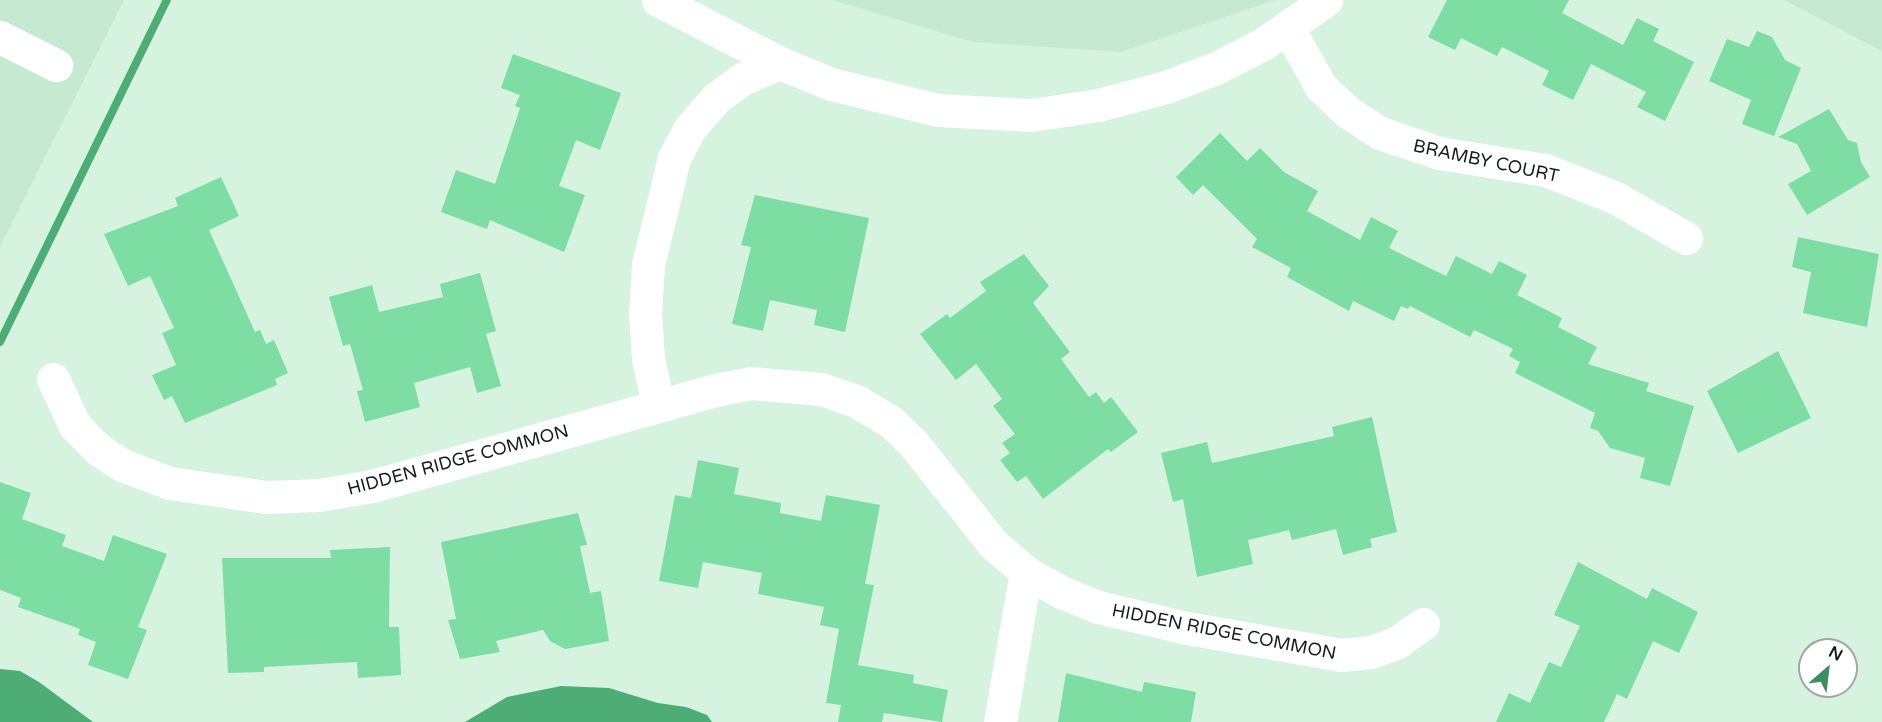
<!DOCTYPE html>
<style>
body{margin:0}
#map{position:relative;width:1882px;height:722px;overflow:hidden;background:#d6f3df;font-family:"Varela Round",sans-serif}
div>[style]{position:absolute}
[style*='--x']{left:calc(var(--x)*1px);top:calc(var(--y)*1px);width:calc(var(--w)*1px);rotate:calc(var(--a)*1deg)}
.built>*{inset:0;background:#c6e9d1}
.water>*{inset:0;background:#4ead75}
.stream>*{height:8px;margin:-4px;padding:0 4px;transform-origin:4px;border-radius:4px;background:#4ead75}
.building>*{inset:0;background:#7edda2}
.minor>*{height:33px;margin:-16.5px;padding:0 16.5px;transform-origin:16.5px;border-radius:16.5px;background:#fff}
span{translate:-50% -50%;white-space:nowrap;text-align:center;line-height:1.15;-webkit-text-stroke:6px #fff;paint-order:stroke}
.street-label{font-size:18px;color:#141e18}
.north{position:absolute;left:1798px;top:638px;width:60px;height:60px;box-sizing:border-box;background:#fff;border:2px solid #a1a5a3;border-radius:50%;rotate:28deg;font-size:16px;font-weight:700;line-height:24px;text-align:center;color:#141e18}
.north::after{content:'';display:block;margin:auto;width:21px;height:27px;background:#3d8e5f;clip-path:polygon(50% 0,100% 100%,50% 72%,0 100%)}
</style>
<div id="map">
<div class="built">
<i style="clip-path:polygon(0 0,124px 0,0 247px)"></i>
<i style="clip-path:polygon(832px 0,1275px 0,1121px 52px,973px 42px)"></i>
<i style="clip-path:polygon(1784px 0,1882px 0,1882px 51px)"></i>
</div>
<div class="water">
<i style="clip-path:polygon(0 669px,20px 671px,39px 682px,93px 722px,0 722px)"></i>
<i style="clip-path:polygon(561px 686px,609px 688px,658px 703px,686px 707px,707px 715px,712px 722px,465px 722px,507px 697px)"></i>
</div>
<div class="stream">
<i style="--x:0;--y:342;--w:381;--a:-64"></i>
</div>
<div class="building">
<i style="clip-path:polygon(1447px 0,1569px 0,1562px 13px,1623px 45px,1637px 18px,1659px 29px,1653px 41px,1694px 62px,1665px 121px,1637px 107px,1646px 92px,1591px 64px,1573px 100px,1542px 85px,1549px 71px,1502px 47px,1497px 56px,1461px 38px,1455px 50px,1428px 37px)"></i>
<i style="clip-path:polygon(1757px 31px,1772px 37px,1785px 60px,1801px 68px,1774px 136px,1742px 124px,1751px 100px,1709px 81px,1727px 39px,1749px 47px)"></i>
<i style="clip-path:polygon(513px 54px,621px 93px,600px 150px,576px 140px,559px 186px,585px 195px,564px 252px,490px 220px,487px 229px,441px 212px,456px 170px,495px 184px,520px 108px,515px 106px,520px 95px,501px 88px)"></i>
<i style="clip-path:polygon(1829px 109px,1848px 140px,1857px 143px,1861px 162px,1870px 177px,1807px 215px,1788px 184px,1811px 171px,1797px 144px,1778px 137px)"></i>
<i style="clip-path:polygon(1220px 133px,1247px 161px,1260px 148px,1284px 172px,1318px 191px,1307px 211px,1360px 240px,1371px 217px,1398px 231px,1389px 248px,1446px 276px,1456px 256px,1492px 274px,1499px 261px,1527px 275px,1517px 295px,1562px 318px,1558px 327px,1597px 347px,1588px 364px,1649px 383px,1646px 391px,1694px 406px,1670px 486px,1640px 478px,1645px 458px,1610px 448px,1598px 431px,1590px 428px,1595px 413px,1515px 373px,1520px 362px,1509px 356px,1513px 349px,1474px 330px,1470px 337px,1410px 306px,1408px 309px,1401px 306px,1394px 321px,1353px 301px,1349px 311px,1287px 277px,1291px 268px,1252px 247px,1257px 239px,1203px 185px,1193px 195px,1176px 177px)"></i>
<i style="clip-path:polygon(221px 177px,239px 216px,209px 230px,255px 332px,260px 330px,266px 344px,274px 340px,288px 373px,275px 379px,277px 385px,185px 423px,172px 396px,164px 400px,152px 375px,176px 365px,162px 333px,174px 328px,150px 276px,128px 286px,104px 234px,178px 206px,175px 198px)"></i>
<i style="clip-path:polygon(755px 195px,869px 218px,845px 332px,814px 325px,817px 310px,770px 300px,763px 331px,732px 324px,751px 247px,741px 245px)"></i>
<i style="clip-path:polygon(1798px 237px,1879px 254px,1867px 327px,1803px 313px,1811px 272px,1792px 267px)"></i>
<i style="clip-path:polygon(1024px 254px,1049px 286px,1033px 303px,1070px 352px,1061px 359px,1089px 397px,1096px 392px,1104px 403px,1111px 397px,1138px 432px,1111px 452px,1108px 449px,1043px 499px,1026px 476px,1017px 482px,1000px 460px,1010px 453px,1002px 443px,1015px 434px,993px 406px,1002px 399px,976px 364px,956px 380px,920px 334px,947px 314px,950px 318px,986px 291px,980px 282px)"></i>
<i style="clip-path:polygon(480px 273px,496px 331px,486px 334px,501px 386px,477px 393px,470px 367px,414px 383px,420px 407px,365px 422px,357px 391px,363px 390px,350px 344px,343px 346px,329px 297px,372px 285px,379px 312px,443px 297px,440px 284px)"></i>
<i style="clip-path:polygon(1778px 351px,1811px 418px,1738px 453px,1707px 391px)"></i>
<i style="clip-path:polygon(1372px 417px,1397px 532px,1370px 539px,1372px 547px,1343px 555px,1336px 529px,1292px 540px,1289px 530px,1248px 540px,1253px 564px,1197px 577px,1183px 499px,1173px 502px,1161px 453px,1207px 442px,1212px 463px,1334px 436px,1332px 427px)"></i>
<i style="clip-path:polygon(698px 460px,739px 468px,734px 494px,781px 503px,780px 513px,821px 521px,826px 495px,880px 505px,865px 584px,874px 585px,858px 665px,914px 675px,913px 683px,948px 690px,942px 722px,884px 713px,882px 722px,838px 722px,841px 705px,826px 703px,839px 629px,820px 625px,824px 607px,758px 594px,762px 573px,703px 562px,698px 588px,659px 581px,675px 495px,691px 498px)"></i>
<i style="clip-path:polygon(0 482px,31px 493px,22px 519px,66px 535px,62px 546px,104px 561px,113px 535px,167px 554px,138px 627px,147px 630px,128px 679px,88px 665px,96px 642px,78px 635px,80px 629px,18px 607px,21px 598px,0 590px)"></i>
<i style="clip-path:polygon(578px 513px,587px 545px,580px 546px,590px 593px,601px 591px,609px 641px,565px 649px,550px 641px,543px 630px,496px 641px,500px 652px,460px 659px,448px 620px,456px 619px,441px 542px)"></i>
<i style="clip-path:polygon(390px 547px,389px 627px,399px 627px,401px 675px,358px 678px,357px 662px,264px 667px,264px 672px,228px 673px,222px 558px,331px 558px,330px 550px)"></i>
<i style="clip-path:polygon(1578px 562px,1647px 599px,1652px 588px,1698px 612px,1679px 653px,1653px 641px,1627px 699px,1617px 694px,1604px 722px,1496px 722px,1509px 693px,1530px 703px,1549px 662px,1561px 667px,1580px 626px,1554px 615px)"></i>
<i style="clip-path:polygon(1066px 673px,1142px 692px,1144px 682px,1196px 692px,1191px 722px,1058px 722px)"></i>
</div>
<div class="minor">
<i style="--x:658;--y:0;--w:137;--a:27.3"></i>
<i style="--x:780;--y:63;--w:55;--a:22.4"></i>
<i style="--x:831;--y:84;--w:110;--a:13.7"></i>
<i style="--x:938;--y:110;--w:93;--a:3.1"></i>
<i style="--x:1031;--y:115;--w:68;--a:-8.5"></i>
<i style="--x:1098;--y:105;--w:70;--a:-14.8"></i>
<i style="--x:1166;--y:87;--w:53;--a:-20.8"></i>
<i style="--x:1216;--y:68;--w:53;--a:-27.1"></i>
<i style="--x:1263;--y:44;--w:77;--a:-34.9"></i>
<i style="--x:1288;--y:28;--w:68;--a:60.8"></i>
<i style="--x:1321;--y:87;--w:38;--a:43"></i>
<i style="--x:1349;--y:113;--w:37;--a:33"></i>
<i style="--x:1380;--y:133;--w:62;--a:18.7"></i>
<i style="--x:1439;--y:153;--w:107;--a:9.1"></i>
<i style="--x:1545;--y:170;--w:74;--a:21.4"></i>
<i style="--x:1614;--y:197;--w:83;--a:29.7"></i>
<i style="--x:0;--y:37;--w:63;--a:26.6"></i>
<i style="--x:53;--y:379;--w:52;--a:64.9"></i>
<i style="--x:75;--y:426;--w:34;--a:45"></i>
<i style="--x:99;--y:450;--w:27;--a:33"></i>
<i style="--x:122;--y:465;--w:51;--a:20.6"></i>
<i style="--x:170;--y:483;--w:97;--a:8.3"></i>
<i style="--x:266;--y:497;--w:53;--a:-2.2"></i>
<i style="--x:319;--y:495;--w:54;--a:-9.6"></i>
<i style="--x:372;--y:486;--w:356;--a:-15.6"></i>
<i style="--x:715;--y:390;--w:36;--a:-11"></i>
<i style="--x:750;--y:383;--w:71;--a:4.8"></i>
<i style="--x:821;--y:389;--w:39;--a:19"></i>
<i style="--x:858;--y:402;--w:37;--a:31"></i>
<i style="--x:890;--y:421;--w:32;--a:44"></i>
<i style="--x:913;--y:443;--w:129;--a:51.6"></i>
<i style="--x:993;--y:544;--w:43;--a:40.3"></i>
<i style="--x:1026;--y:572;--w:40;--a:29.7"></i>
<i style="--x:1061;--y:592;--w:40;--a:22"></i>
<i style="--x:1098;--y:607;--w:91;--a:13.3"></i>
<i style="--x:1187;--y:628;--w:156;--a:9.9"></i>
<i style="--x:1341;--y:655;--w:30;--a:-6"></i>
<i style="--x:1371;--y:652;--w:27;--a:-20"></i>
<i style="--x:1396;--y:643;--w:33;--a:-35"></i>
<i style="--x:658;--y:405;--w:47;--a:-102.3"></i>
<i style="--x:648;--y:359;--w:47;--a:-93.7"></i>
<i style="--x:645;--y:312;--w:47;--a:-86.3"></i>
<i style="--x:648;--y:265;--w:110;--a:-76.3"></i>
<i style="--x:674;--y:158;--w:34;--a:-62"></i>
<i style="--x:690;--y:128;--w:40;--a:-49"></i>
<i style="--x:716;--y:98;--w:34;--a:-36"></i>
<i style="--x:744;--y:78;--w:39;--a:-23"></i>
<i style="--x:1000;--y:722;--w:152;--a:-80.2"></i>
</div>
<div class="street-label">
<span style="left:1486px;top:161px;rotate:12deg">BRAMBY COURT</span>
<span style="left:458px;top:460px;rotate:-15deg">HIDDEN RIDGE COMMON</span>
<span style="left:1224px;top:632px;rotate:11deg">HIDDEN RIDGE COMMON</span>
</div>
<div class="north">N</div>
</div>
